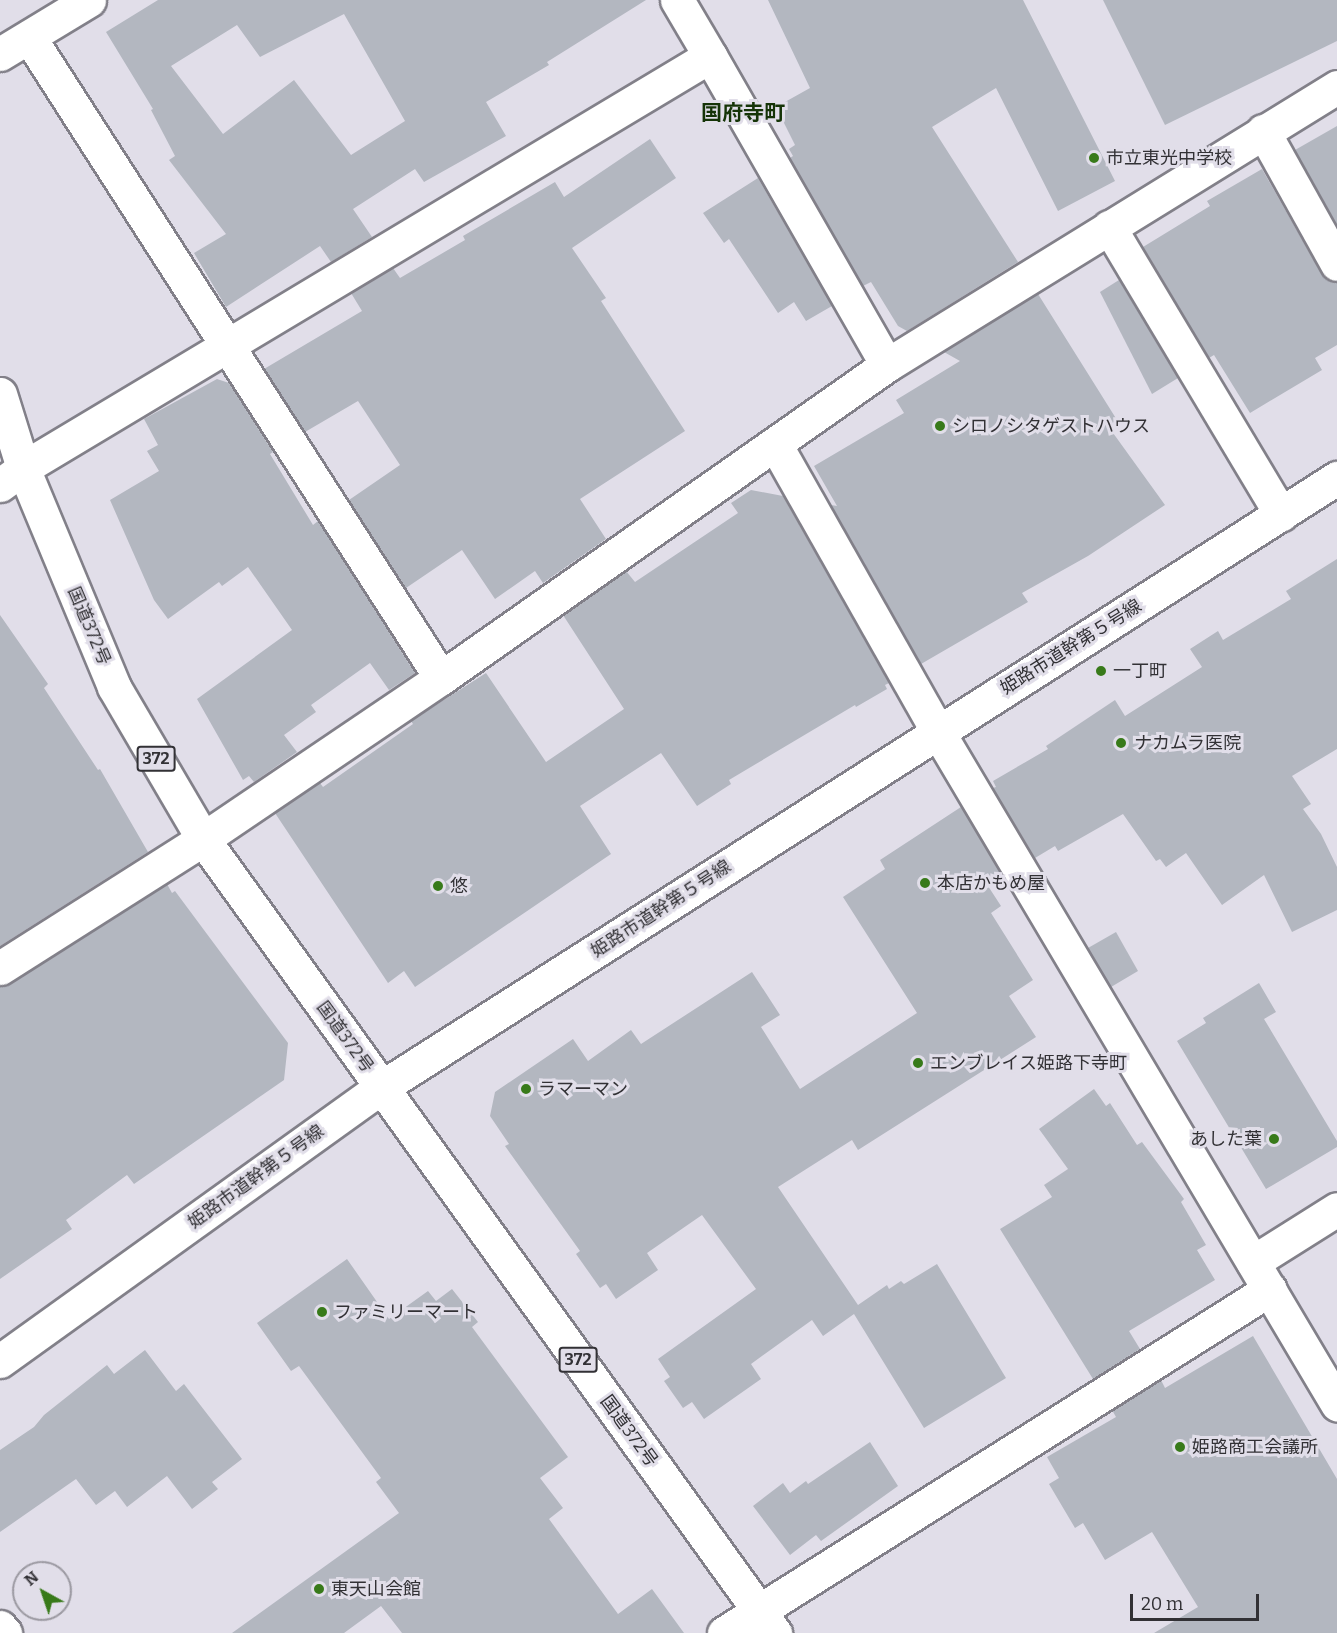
<!DOCTYPE html>
<html>
<head>
<meta charset="utf-8">
<style>
  body { margin:0 }
  #map { position:relative; width:1337px; height:1633px; overflow:hidden; background:#e1dee9; font-family:Bitter,"Noto Sans JP",serif }
  div>[style] { position:absolute }
  .building>* { inset:0; background:#b3b7c0 }
  .roads { filter:drop-shadow(2px 0 #828089) drop-shadow(-2px 0 #828089) drop-shadow(0 2px #828089) drop-shadow(0 -2px #828089) }
  .street>* { height:33px; margin:-16.5px; padding:0 16.5px; transform-origin:16.5px; border-radius:16.5px; background:#fff }
  .secondary>* { height:33px; margin:-16.5px; padding:0 16.5px; transform-origin:16.5px; border-radius:16.5px; background:#fff }
  .highway>* { height:33px; margin:-16.5px; padding:0 16.5px; transform-origin:16.5px; border-radius:16.5px; background:#fff }
  .dots>* { width:16px; height:16px; translate:-50% -50%; box-sizing:border-box; border:3px solid #e1dee9; border-radius:50% }
  span { translate:-50% -50%; white-space:nowrap; text-align:center; line-height:1.15; -webkit-text-stroke:6px #e1dee9; paint-order:stroke }
  .shield-label span { padding:2px 4px; background:#e1dee9; border:2px solid; border-radius:4px; -webkit-text-stroke-width:0 }
  .shield-label { font-size:16px; color:#323135; font-weight:700 }
  .poi-label { font-size:18px; color:#323135 }
  .left { translate:0 -50%; text-align:left }
  .right { translate:-100% -50%; text-align:right }
  .street-label { font-size:18px; color:#323135 }
  .quarter-label { font-size:21px; color:#153407; font-weight:700 }
  .north { position:absolute; left:12px; top:1561px; width:60px; height:60px; box-sizing:border-box; background:#e1dee9; border:2px solid #9b99a1; border-radius:50%; rotate:320deg; font-size:16px; font-weight:700; line-height:24px; text-align:center; color:#323135 }
  .north::after { content:''; display:block; margin:auto; width:21px; height:27px; background:#387a1a; clip-path:polygon(50% 0,100% 100%,50% 72%,0 100%) }
  .scale { position:absolute; left:1130px; top:1594px; width:129px; height:27px; box-sizing:border-box; border:3px solid #323135; border-top:0; padding-left:8px; font-size:18px; line-height:21px; white-space:nowrap; color:#323135; -webkit-text-stroke:4px #e1dee9; paint-order:stroke }
</style>
</head>
<body>
<div id="map">
  <div class="building">
    <div style="clip-path:polygon(evenodd,158px 0,646px 0,547px 62px,549px 65px,486px 102px,506px 136px,424px 182px,415px 169px,353px 209px,372px 237px,331px 262px,320px 246px,226px 307px,194px 253px,226px 234px,169px 160px,175px 156px,151px 110px,153px 109px,106px 32px,158px 0,344px 14px,405px 121px,351px 155px,294px 80px,223px 134px,171px 66px,237px 25px,260px 57px,344px 14px)"></div>
    <div style="clip-path:polygon(768px 0,1023px 0,1115px 181px,1058px 211px,996px 88px,932px 127px,1018px 262px,907px 331px,898px 326px,871px 282px,863px 286px,790px 158px,793px 156px,789px 149px,795px 145px,776px 107px,810px 88px)"></div>
    <div style="clip-path:polygon(1103px 0,1337px 0,1337px 41px,1165px 125px)"></div>
    <div style="clip-path:polygon(1337px 126px,1337px 225px,1295px 150px)"></div>
    <div style="clip-path:polygon(650px 139px,676px 178px,572px 248px,606px 298px,601px 301px,685px 431px,580px 499px,606px 539px,543px 583px,535px 571px,495px 599px,462px 550px,406px 588px,349px 500px,400px 465px,358px 401px,305px 432px,264px 369px,362px 311px,351px 293px,393px 268px,400px 278px,465px 240px,463px 236px,555px 182px,564px 197px)"></div>
    <div style="clip-path:polygon(1262px 169px,1321px 273px,1328px 280px,1337px 283px,1337px 345px,1315px 358px,1322px 370px,1250px 413px,1214px 355px,1209px 358px,1143px 247px,1210px 206px,1207px 201px)"></div>
    <div style="clip-path:polygon(758px 178px,832px 306px,806px 321px,794px 302px,778px 313px,729px 239px,724px 243px,703px 213px)"></div>
    <div style="clip-path:polygon(1119px 280px,1178px 378px,1152px 394px,1100px 292px)"></div>
    <div style="clip-path:polygon(1038px 294px,1117px 420px,1108px 426px,1165px 505px,1088px 556px,1022px 593px,1028px 602px,921px 664px,831px 505px,837px 506px,814px 466px,904px 413px,896px 400px,960px 361px,944px 352px)"></div>
    <div style="clip-path:polygon(217px 379px,229px 383px,273px 452px,270px 454px,313px 525px,318px 521px,415px 673px,389px 690px,370px 663px,311px 705px,316px 712px,284px 735px,297px 752px,254px 782px,249px 776px,243px 780px,197px 699px,292px 630px,248px 567px,222px 586px,219px 582px,168px 619px,154px 600px,110px 500px,159px 471px,147px 451px,158px 445px,144px 419px)"></div>
    <div style="clip-path:polygon(751px 490px,783px 496px,889px 683px,885px 685px,887px 689px,856px 707px,855px 705px,729px 780px,731px 784px,697px 806px,661px 753px,580px 806px,611px 854px,415px 987px,404px 971px,388px 983px,275px 813px,320px 783px,323px 787px,413px 724px,411px 721px,486px 673px,546px 762px,624px 709px,563px 615px,626px 571px,635px 582px,738px 513px,731px 503px)"></div>
    <div style="clip-path:polygon(1337px 559px,1337px 749px,1292px 776px,1311px 804px,1303px 809px,1321px 834px,1337px 867px,1337px 910px,1292px 932px,1264px 875px,1222px 905px,1186px 853px,1166px 867px,1160px 859px,1156px 861px,1123px 814px,1058px 851px,1055px 846px,1035px 858px,993px 788px,996px 787px,993px 781px,1048px 749px,1046px 746px,1115px 700px,1125px 716px,1202px 667px,1190px 649px,1218px 631px,1223px 640px,1291px 599px,1286px 591px)"></div>
    <div style="clip-path:polygon(0 615px,48px 684px,44px 688px,98px 770px,100px 769px,148px 852px,0 946px)"></div>
    <div style="clip-path:polygon(961px 807px,1003px 877px,988px 886px,1001px 906px,991px 913px,1033px 980px,1009px 996px,1036px 1037px,858px 1150px,852px 1140px,778px 1187px,858px 1305px,887px 1285px,889px 1289px,901px 1281px,904px 1284px,937px 1264px,1006px 1378px,924px 1428px,854px 1314px,823px 1336px,812px 1320px,751px 1364px,761px 1379px,704px 1419px,692px 1402px,683px 1408px,664px 1381px,670px 1377px,658px 1359px,756px 1289px,702px 1215px,647px 1253px,658px 1270px,616px 1299px,606px 1284px,600px 1288px,576px 1254px,580px 1251px,505px 1146px,509px 1144px,490px 1116px,495px 1092px,573px 1039px,588px 1061px,631px 1030px,641px 1044px,752px 972px,780px 1015px,761px 1027px,800px 1089px,917px 1013px,843px 897px,885px 869px,880px 860px)"></div>
    <div style="clip-path:polygon(167px 884px,172px 893px,175px 891px,288px 1043px,284px 1080px,134px 1184px,127px 1175px,66px 1220px,72px 1229px,0 1279px,0 987px,10px 984px)"></div>
    <div style="clip-path:polygon(1116px 932px,1138px 971px,1111px 987px,1088px 948px)"></div>
    <div style="clip-path:polygon(1259px 983px,1276px 1012px,1264px 1019px,1337px 1141px,1337px 1147px,1266px 1189px,1177px 1041px,1206px 1023px,1203px 1018px)"></div>
    <div style="clip-path:polygon(1094px 1089px,1106px 1106px,1110px 1103px,1137px 1145px,1142px 1142px,1184px 1199px,1181px 1202px,1206px 1245px,1197px 1250px,1215px 1280px,1129px 1331px,1140px 1349px,1093px 1379px,1000px 1229px,1052px 1197px,1044px 1185px,1068px 1169px,1039px 1129px)"></div>
    <div style="clip-path:polygon(347px 1259px,389px 1319px,428px 1291px,436px 1301px,452px 1289px,478px 1322px,472px 1327px,568px 1457px,540px 1478px,563px 1508px,549px 1519px,618px 1614px,652px 1589px,684px 1633px,402px 1633px,381px 1606px,344px 1633px,232px 1633px,399px 1513px,376px 1482px,381px 1478px,299px 1366px,291px 1371px,257px 1323px)"></div>
    <div style="clip-path:polygon(1253px 1336px,1337px 1479px,1337px 1633px,1154px 1633px,1198px 1607px,1152px 1532px,1105px 1560px,1083px 1523px,1075px 1528px,1049px 1484px,1059px 1478px,1047px 1457px,1116px 1417px,1112px 1410px,1161px 1380px,1165px 1388px)"></div>
    <div style="clip-path:polygon(145px 1350px,176px 1391px,184px 1384px,242px 1459px,212px 1482px,218px 1489px,192px 1509px,167px 1476px,127px 1507px,115px 1491px,96px 1505px,76px 1479px,0 1532px,0 1450px,34px 1427px,44px 1415px,107px 1365px,114px 1374px)"></div>
    <div style="clip-path:polygon(870px 1442px,898px 1486px,821px 1541px,816px 1535px,790px 1555px,753px 1506px,783px 1483px,790px 1493px,806px 1481px,808px 1484px)"></div>
  </div>
  <div class="roads">
    <div class="street">
      <div style="left:29px;top:37px;width:762px;rotate:57.27deg"></div>
      <div style="left:0;top:54px;width:104px;rotate:-31.2deg"></div>
      <div style="left:1263px;top:131px;width:152px;rotate:60.9deg"></div>
      <div style="left:1109px;top:227px;width:335px;rotate:59.1deg"></div>
      <div style="left:775px;top:444px;width:331px;rotate:60.5deg"></div>
      <div style="left:938px;top:732px;width:782px;rotate:59.3deg"></div>
      <div style="left:0;top:485px;width:29px;rotate:-36deg"></div>
      <div style="left:23px;top:468px;width:801px;rotate:-30.95deg"></div>
      <div style="left:710px;top:56px;width:65px;rotate:-120.5deg"></div>
      <div style="left:0;top:968px;width:241px;rotate:-32.4deg"></div>
      <div style="left:203px;top:839px;width:287px;rotate:-34.1deg"></div>
      <div style="left:441px;top:678px;width:545px;rotate:-35.06deg"></div>
      <div style="left:887px;top:365px;width:529px;rotate:-31.71deg"></div>
      <div style="left:1253px;top:1262px;width:99px;rotate:-32.2deg"></div>
      <div style="left:0;top:1627px;width:8px;rotate:50deg"></div>
      <div style="left:724px;top:1633px;width:645px;rotate:-32.21deg"></div>
    </div>
    <div class="secondary">
      <div style="left:710px;top:56px;width:356px;rotate:60.2deg"></div>
      <div style="left:0;top:1361px;width:470px;rotate:-35.7deg"></div>
      <div style="left:382px;top:1087px;width:1133px;rotate:-32.53deg"></div>
    </div>
    <div class="highway">
      <div style="left:0;top:394px;width:77px;rotate:72.7deg"></div>
      <div style="left:23px;top:468px;width:237px;rotate:67.4deg"></div>
      <div style="left:114px;top:687px;width:176px;rotate:59.6deg"></div>
      <div style="left:203px;top:839px;width:979px;rotate:54.23deg"></div>
    </div>
  </div>
  <div class="dots">
    <div style="left:1094px;top:158px;background:#387a1a"></div>
    <div style="left:940px;top:426px;background:#387a1a"></div>
    <div style="left:1101px;top:671px;background:#387a1a"></div>
    <div style="left:1121px;top:743px;background:#387a1a"></div>
    <div style="left:925px;top:883px;background:#387a1a"></div>
    <div style="left:438px;top:886px;background:#387a1a"></div>
    <div style="left:918px;top:1063px;background:#387a1a"></div>
    <div style="left:526px;top:1089px;background:#387a1a"></div>
    <div style="left:1274px;top:1139px;background:#387a1a"></div>
    <div style="left:322px;top:1312px;background:#387a1a"></div>
    <div style="left:1180px;top:1447px;background:#387a1a"></div>
    <div style="left:319px;top:1589px;background:#387a1a"></div>
  </div>
  <div class="shield-label">
    <span style="left:156px;top:759px">372</span>
    <span style="left:578px;top:1360px">372</span>
  </div>
  <div class="poi-label">
    <span class="left" style="left:1106px;top:158px">市立東光中学校</span>
    <span class="left" style="left:952px;top:426px">シロノシタゲストハウス</span>
    <span class="left" style="left:1113px;top:671px">一丁町</span>
    <span class="left" style="left:1134px;top:743px">ナカムラ医院</span>
    <span class="left" style="left:937px;top:883px">本店かもめ屋</span>
    <span class="left" style="left:450px;top:886px">悠</span>
    <span class="left" style="left:930px;top:1063px">エンブレイス姫路下寺町</span>
    <span class="left" style="left:538px;top:1089px">ラマーマン</span>
    <span class="right" style="left:1262px;top:1139px">あした葉</span>
    <span class="left" style="left:334px;top:1312px">ファミリーマート</span>
    <span class="left" style="left:1192px;top:1447px">姫路商工会議所</span>
    <span class="left" style="left:331px;top:1589px">東天山会館</span>
  </div>
  <div class="street-label">
    <span style="left:89px;top:626px;rotate:67deg">国道372号</span>
    <span style="left:1071px;top:647px;rotate:-32deg">姫路市道幹第５号線</span>
    <span style="left:661px;top:909px;rotate:-33deg">姫路市道幹第５号線</span>
    <span style="left:345px;top:1037px;rotate:54deg">国道372号</span>
    <span style="left:256px;top:1177px;rotate:-36deg">姫路市道幹第５号線</span>
    <span style="left:629px;top:1431px;rotate:54deg">国道372号</span>
  </div>
  <div class="quarter-label">
    <span style="left:743px;top:113px">国府寺町</span>
  </div>
  <div class="north">N</div>
  <div class="scale">20 m</div>
</div>
</body>
</html>
